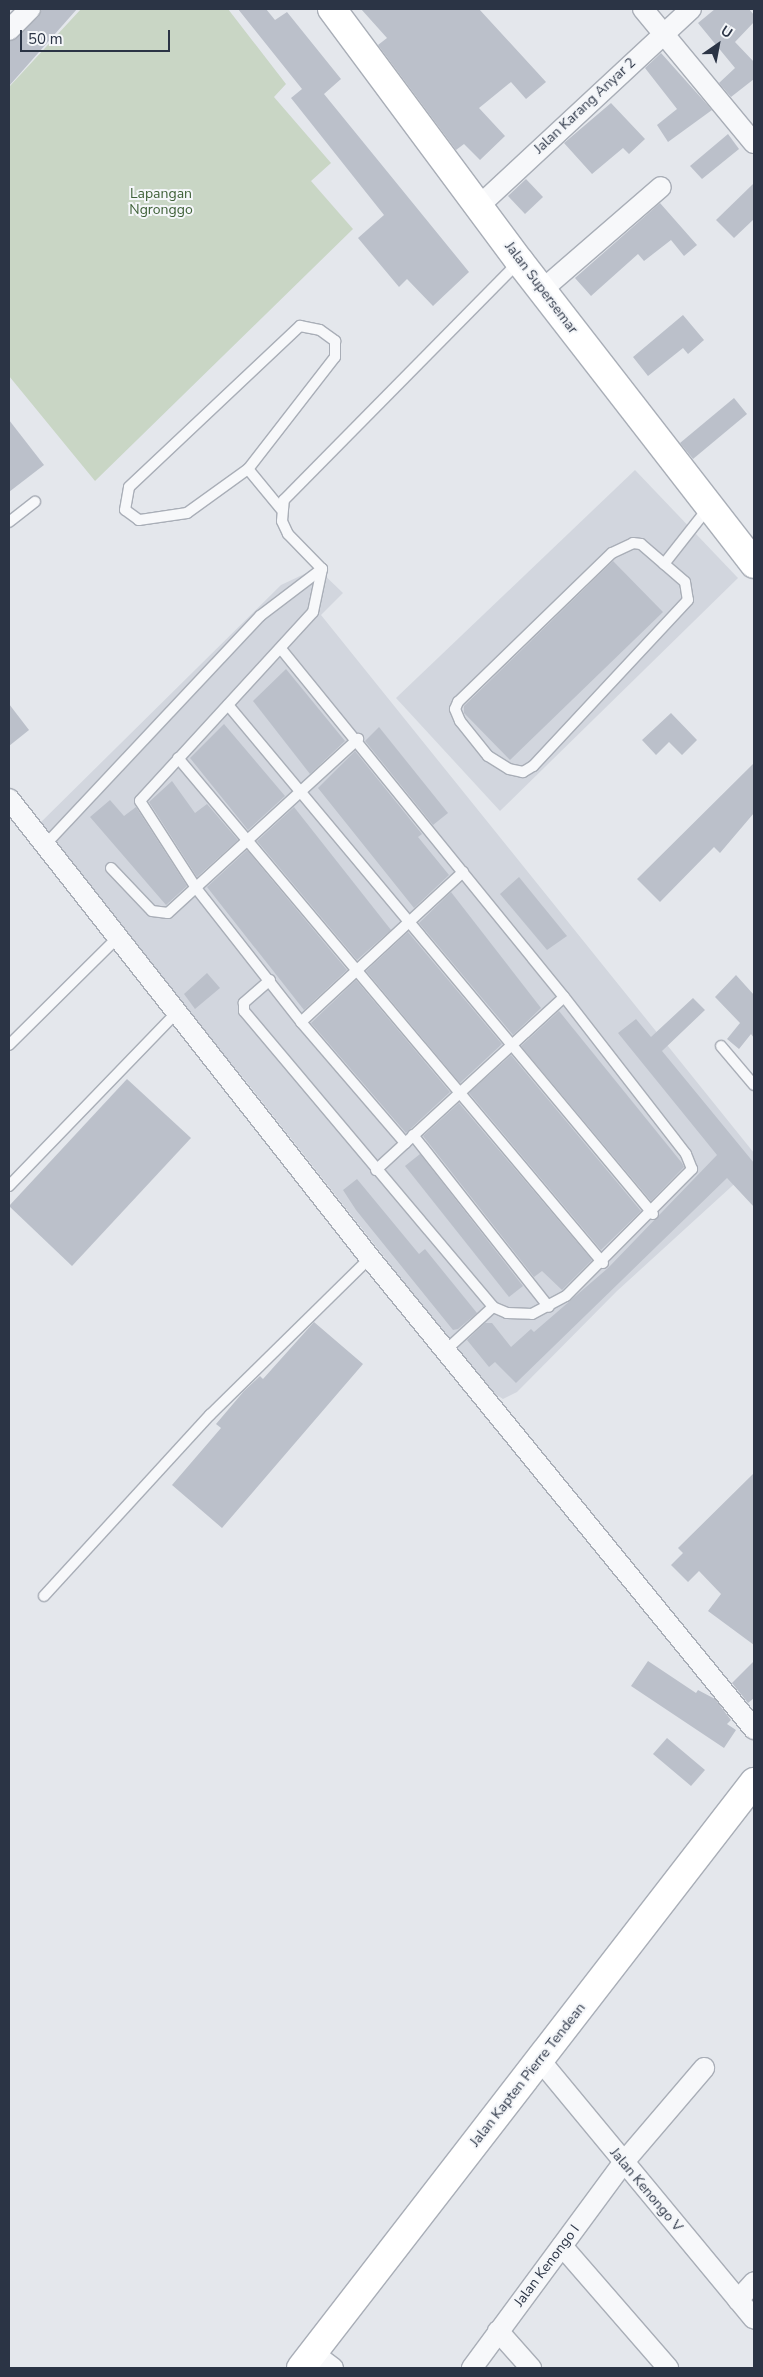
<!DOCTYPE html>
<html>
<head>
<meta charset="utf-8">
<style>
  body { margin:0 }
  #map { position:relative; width:763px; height:2377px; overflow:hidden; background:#e4e7ec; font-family:"Nunito Sans",sans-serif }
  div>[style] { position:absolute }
  .built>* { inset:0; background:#d2d6de }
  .green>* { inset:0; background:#c9d6c5 }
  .building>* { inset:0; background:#bbc0ca }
  .roads { filter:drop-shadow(1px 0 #a9aeb7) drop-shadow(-1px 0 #a9aeb7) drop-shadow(0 1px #a9aeb7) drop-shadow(0 -1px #a9aeb7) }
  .lane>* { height:10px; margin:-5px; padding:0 5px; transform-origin:5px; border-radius:5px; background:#f7f8fa }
  .street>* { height:20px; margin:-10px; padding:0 10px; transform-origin:10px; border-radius:10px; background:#f7f8fa }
  .secondary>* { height:28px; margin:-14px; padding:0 14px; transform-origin:14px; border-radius:14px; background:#fff }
  .primary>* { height:28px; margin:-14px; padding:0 14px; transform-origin:14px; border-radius:14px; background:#fff }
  span { translate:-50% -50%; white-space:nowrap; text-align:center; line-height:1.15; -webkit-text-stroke:4px #f4f6f9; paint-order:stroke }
  .street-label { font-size:14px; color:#2b3445 }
  .park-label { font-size:14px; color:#3f6138 }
  .frame { position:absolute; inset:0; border:10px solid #2b3445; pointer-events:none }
  .north { position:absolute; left:693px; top:20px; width:50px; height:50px; -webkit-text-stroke:4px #f4f6f9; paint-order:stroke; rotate:33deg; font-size:14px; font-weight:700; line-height:20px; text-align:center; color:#2b3445 }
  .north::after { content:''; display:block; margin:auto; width:18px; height:22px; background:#2b3445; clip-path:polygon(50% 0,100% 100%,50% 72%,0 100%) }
  .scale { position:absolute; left:20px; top:30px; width:150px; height:22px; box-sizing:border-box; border:2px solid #2b3445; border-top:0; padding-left:6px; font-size:15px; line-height:18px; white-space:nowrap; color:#2b3445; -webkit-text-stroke:4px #f4f6f9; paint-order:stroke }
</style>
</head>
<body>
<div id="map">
  <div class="built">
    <div style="clip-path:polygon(635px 470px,738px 578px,500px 811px,396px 698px)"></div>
    <div style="clip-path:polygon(317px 568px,343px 593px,321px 615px,754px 1153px,754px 1166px,617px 1291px,517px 1392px,503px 1399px,489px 1390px,245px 1080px,35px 828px,281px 585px)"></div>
  </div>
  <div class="green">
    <div style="clip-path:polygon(81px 9px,228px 9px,286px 84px,274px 97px,331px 163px,311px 181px,353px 229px,95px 481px,9px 376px,9px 87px)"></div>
  </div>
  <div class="building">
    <div style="clip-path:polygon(42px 9px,77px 9px,9px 86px,9px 42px,38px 17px)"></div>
    <div style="clip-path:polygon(238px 9px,266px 9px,275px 20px,287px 12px,341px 79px,324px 94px,469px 272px,433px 306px,407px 279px,399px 287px,358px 238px,384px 215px,291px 98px,302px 89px)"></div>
    <div style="clip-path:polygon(361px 9px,479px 9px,546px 82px,526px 99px,511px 82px,479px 108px,505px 136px,480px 160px,464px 144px,456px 150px,378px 45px,387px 38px)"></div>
    <div style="clip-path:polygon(715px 9px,749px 9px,754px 15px,754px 22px,735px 42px,754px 62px,754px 79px,731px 97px,719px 83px,735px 68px,698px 23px)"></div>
    <div style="clip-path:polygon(661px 53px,712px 110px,668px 142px,657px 125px,677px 109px,645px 68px)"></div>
    <div style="clip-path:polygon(611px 103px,645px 139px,629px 154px,623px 148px,592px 174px,564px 143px)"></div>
    <div style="clip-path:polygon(728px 134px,739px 149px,702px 179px,690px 166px)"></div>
    <div style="clip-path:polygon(526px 179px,543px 197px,525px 214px,508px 196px)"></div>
    <div style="clip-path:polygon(754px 183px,754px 219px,734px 238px,716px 220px)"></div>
    <div style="clip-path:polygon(660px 203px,697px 245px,684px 256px,671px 240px,644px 261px,638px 254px,591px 296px,575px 278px)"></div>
    <div style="clip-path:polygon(683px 315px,704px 340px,688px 354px,683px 348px,648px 376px,633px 357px)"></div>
    <div style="clip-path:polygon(734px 398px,747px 414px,693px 459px,680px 443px)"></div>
    <div style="clip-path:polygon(9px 420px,44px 465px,9px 492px)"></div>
    <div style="clip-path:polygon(613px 561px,663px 612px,510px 760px,464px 713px,464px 706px)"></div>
    <div style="clip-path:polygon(286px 669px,345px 741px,310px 774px,253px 701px)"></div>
    <div style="clip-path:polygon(9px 704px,29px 730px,9px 746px)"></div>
    <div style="clip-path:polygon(671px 713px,697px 740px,682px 755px,669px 742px,656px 755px,642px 740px)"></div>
    <div style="clip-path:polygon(224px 724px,285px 796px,248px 830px,190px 758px)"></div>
    <div style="clip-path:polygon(379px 727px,448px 813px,433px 825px,365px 741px)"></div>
    <div style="clip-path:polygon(355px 751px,422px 834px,418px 837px,449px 875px,414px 908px,318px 788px)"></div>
    <div style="clip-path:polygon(754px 763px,754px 813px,720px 853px,714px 847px,660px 902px,637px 879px)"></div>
    <div style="clip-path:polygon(172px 781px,195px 813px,207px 804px,238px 840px,197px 877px,149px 802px)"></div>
    <div style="clip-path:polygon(110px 800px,124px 816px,136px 807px,187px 886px,166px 905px,90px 817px)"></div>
    <div style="clip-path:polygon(294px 807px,391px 930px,357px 960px,257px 841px)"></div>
    <div style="clip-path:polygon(247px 850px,347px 970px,304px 1010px,207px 887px)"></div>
    <div style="clip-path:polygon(519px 877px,567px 936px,547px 950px,500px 894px)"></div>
    <div style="clip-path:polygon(451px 892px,541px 1008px,513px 1035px,419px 923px)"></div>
    <div style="clip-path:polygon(408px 932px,502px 1044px,460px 1083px,366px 971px)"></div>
    <div style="clip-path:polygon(207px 973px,220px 988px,195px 1009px,184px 994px)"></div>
    <div style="clip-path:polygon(736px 975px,754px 995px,754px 1038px,751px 1034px,739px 1049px,727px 1039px,740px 1023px,715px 997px)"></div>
    <div style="clip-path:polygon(356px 980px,450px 1092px,406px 1133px,311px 1023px)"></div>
    <div style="clip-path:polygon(693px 998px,705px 1010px,662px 1051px,754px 1163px,754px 1207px,727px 1178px,516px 1383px,495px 1362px,489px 1367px,467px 1340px,485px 1323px,492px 1323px,511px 1347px,531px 1329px,534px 1332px,608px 1268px,717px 1155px,618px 1033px,636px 1019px,651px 1037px)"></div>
    <div style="clip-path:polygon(559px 1011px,682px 1163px,684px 1167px,651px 1201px,521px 1046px)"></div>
    <div style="clip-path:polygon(511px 1055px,641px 1211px,601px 1250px,469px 1093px)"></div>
    <div style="clip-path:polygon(127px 1079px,191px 1138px,72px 1266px,9px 1206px)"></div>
    <div style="clip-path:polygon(459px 1103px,592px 1260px,562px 1290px,542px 1271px,534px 1277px,423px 1136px)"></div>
    <div style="clip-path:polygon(420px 1154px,523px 1286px,509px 1297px,405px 1166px)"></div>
    <div style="clip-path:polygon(357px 1179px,419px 1254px,425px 1249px,477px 1313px,458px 1329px,453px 1330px,356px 1210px,343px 1190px)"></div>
    <div style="clip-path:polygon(314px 1322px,363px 1364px,222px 1528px,172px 1485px,221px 1428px,216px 1424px,244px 1391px,260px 1376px,263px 1379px)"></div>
    <div style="clip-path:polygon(754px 1473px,754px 1645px,708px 1611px,721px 1594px,699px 1571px,688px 1582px,671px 1565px,683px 1553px,678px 1548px)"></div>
    <div style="clip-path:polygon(648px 1661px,696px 1693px,698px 1690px,715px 1699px,731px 1720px,727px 1724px,736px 1730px,724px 1748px,631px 1686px)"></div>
    <div style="clip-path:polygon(754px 1661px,754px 1698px,748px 1703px,732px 1683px)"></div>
    <div style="clip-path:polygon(667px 1738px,705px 1770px,691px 1786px,653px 1754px)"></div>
  </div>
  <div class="roads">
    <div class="lane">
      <div style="left:300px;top:326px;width:20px;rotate:11deg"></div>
      <div style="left:320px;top:330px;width:19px;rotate:36deg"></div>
      <div style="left:335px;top:341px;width:16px;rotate:90deg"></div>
      <div style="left:335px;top:357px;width:142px;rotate:127.8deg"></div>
      <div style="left:248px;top:469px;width:75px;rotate:144.2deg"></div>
      <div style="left:187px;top:513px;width:49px;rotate:171.7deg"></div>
      <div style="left:139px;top:520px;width:17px;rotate:-144deg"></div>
      <div style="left:125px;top:510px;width:23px;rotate:-80deg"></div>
      <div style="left:129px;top:487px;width:235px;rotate:-43.3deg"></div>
      <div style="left:248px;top:469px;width:52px;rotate:50.5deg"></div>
      <div style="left:9px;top:522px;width:33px;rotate:-38deg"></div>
      <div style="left:633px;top:543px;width:8px;rotate:7deg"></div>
      <div style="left:641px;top:544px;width:58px;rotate:40.8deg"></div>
      <div style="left:685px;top:582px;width:18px;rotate:81deg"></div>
      <div style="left:688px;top:600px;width:227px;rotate:133deg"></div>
      <div style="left:533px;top:766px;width:12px;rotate:149deg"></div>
      <div style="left:523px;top:772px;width:14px;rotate:-168deg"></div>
      <div style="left:509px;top:769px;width:25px;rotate:-148deg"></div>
      <div style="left:488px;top:756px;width:45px;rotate:-128.7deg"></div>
      <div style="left:460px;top:721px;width:13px;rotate:-113deg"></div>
      <div style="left:455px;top:709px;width:8px;rotate:-67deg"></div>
      <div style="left:458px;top:702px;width:214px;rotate:-44.1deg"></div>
      <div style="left:612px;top:553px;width:23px;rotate:-25deg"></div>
      <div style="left:664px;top:564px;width:71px;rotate:-51.8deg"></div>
      <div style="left:322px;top:569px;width:44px;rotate:101.8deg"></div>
      <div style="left:313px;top:612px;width:256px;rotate:132.5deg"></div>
      <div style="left:140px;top:801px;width:103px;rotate:57.2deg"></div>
      <div style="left:196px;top:888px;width:170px;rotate:51.9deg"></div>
      <div style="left:301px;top:1022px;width:160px;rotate:49.3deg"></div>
      <div style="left:228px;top:705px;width:663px;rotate:50.14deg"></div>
      <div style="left:178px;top:758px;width:660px;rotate:49.92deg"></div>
      <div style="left:45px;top:845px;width:314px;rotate:-46.8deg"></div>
      <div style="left:260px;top:616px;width:78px;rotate:-37.2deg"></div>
      <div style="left:322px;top:569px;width:49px;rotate:-134.2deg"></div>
      <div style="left:288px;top:534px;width:14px;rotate:-115deg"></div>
      <div style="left:282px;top:521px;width:21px;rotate:-85deg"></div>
      <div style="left:284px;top:500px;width:334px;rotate:-45.4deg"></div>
      <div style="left:111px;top:868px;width:59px;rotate:46.4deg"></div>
      <div style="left:152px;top:911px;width:16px;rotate:7deg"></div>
      <div style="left:168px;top:913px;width:258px;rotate:-42.5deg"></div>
      <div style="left:270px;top:980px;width:35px;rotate:139deg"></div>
      <div style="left:244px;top:1003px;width:8px;rotate:90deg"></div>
      <div style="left:244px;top:1011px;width:387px;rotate:49.9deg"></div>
      <div style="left:493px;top:1307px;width:15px;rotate:23deg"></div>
      <div style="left:507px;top:1313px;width:25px;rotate:2deg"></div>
      <div style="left:532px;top:1314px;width:38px;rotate:-28deg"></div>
      <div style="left:566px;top:1296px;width:179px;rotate:-45.2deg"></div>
      <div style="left:692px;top:1169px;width:16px;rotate:-112deg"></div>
      <div style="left:686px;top:1154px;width:199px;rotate:-127.8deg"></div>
      <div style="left:564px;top:997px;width:449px;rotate:-129.1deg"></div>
      <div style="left:301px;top:1022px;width:221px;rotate:-42.8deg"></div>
      <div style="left:9px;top:1045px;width:153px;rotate:-44.7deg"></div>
      <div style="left:721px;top:1046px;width:51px;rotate:49.8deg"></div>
      <div style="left:413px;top:1135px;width:219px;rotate:51.7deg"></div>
      <div style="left:376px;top:1170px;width:255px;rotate:-42.6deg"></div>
      <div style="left:9px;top:1186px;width:243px;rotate:-46deg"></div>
      <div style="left:446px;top:1350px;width:64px;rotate:-42.5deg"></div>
      <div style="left:44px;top:1596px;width:246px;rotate:-47.5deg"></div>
      <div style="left:210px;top:1415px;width:224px;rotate:-44.5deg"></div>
    </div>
    <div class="street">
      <div style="left:643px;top:9px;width:174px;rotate:50.4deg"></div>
      <div style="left:9px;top:30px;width:30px;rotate:-45deg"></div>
      <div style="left:480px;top:205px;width:288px;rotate:-42.9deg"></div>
      <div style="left:542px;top:290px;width:157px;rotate:-40.9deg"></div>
      <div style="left:9px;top:799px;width:584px;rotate:51.82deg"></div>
      <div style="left:370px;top:1258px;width:608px;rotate:50.81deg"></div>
      <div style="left:539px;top:2059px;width:337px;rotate:50.4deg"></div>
      <div style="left:562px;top:2246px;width:162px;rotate:49deg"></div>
      <div style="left:738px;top:2300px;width:24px;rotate:-48deg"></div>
      <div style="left:498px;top:2331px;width:50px;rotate:48.3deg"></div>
      <div style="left:313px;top:2353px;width:25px;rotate:37deg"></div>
      <div style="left:472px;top:2368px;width:255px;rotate:-53.6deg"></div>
      <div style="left:623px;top:2163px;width:125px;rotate:-49.5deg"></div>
    </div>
    <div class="secondary">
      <div style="left:332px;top:9px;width:315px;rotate:53.4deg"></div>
      <div style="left:520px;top:262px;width:382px;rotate:52.2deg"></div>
    </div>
    <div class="primary">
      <div style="left:301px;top:2368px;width:741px;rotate:-52.29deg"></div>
    </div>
  </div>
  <div class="street-label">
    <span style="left:585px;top:106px;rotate:-43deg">Jalan Karang Anyar 2</span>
    <span style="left:541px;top:288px;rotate:53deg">Jalan Supersemar</span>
    <span style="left:528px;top:2075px;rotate:-52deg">Jalan Kapten Pierre Tendean</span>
    <span style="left:646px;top:2190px;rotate:50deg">Jalan Kenongo V</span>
    <span style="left:547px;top:2266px;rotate:-53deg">Jalan Kenongo I</span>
  </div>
  <div class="park-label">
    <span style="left:161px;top:202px">Lapangan<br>Ngronggo</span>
  </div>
  <div class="frame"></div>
  <div class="north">U</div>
  <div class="scale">50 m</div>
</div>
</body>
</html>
